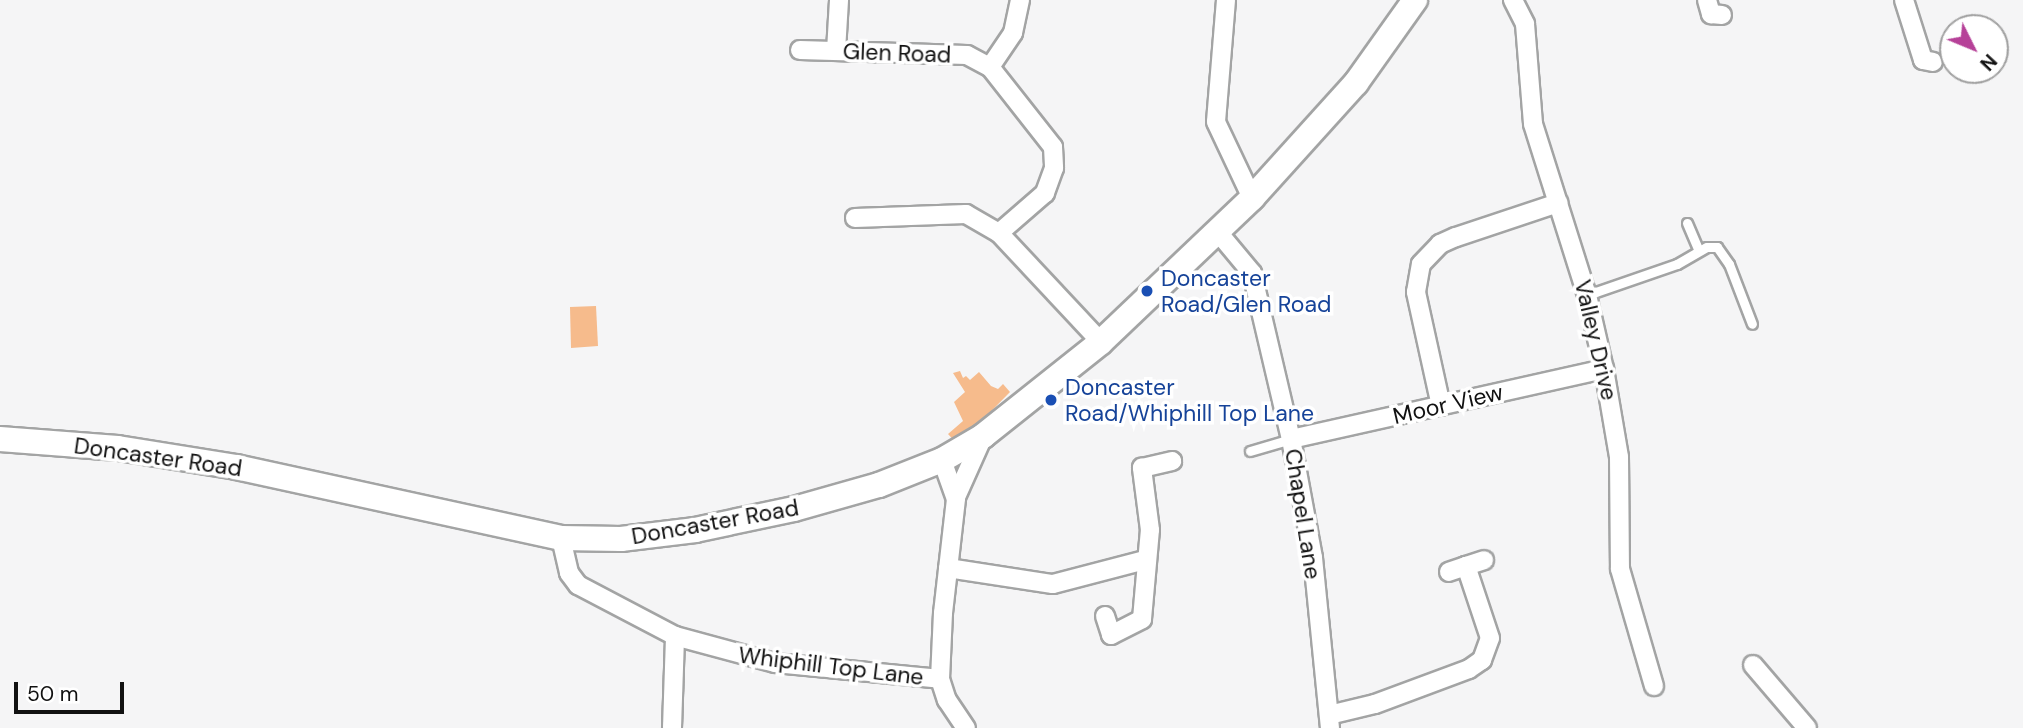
<!DOCTYPE html>
<html>
<head>
<meta charset="utf-8">
<style>
  body { margin:0 }
  #map { position:relative; width:2023px; height:728px; overflow:hidden; background:#f5f5f6; font-family:"DM Sans",sans-serif }
  div>[style] { position:absolute }
  .building>* { inset:0; background:#f6bb8c }
  .roads { filter:drop-shadow(2px 0 #a3a4a4) drop-shadow(-2px 0 #a3a4a4) drop-shadow(0 2px #a3a4a4) drop-shadow(0 -2px #a3a4a4) }
  .service>* { height:9px; margin:-4.5px; padding:0 4.5px; transform-origin:4.5px; border-radius:4.5px; background:#fff }
  .minor>* { height:18px; margin:-9px; padding:0 9px; transform-origin:9px; border-radius:9px; background:#fff }
  .secondary>* { height:24px; margin:-12px; padding:0 12px; transform-origin:12px; border-radius:12px; background:#fff }
  .dots>* { width:19px; height:19px; translate:-50% -50%; box-sizing:border-box; border:4px solid #fff; border-radius:50% }
  span { translate:-50% -50%; white-space:nowrap; text-align:center; line-height:1.15; -webkit-text-stroke:7px #fff; paint-order:stroke }
  .street-label { font-size:23px; color:#111 }
  .transit-label { font-size:23px; color:#164399 }
  .left { translate:0 -50%; text-align:left }
  .north { position:absolute; left:1939px; top:14px; width:70px; height:70px; box-sizing:border-box; background:#fff; border:2px solid #a0a0a0; border-radius:50%; rotate:133deg; font-size:19px; font-weight:700; line-height:28px; text-align:center; color:#111 }
  .north::after { content:''; display:block; margin:auto; width:24px; height:32px; background:#b64198; clip-path:polygon(50% 0,100% 100%,50% 72%,0 100%) }
  .scale { position:absolute; left:14px; top:682px; width:110px; height:32px; box-sizing:border-box; border:4px solid #111; border-top:0; padding-left:9px; font-size:21px; line-height:24px; white-space:nowrap; color:#111; -webkit-text-stroke:5px #fff; paint-order:stroke }
</style>
</head>
<body>
<div id="map">
  <div class="building">
    <div style="clip-path:polygon(596px 306px,598px 346px,571px 348px,570px 307px)"></div>
    <div style="clip-path:polygon(960px 371px,963px 378px,966px 376px,970px 380px,979px 372px,991px 386px,998px 389px,1003px 384px,1010px 392px,958px 445px,948px 434px,963px 421px,954px 402px,965px 392px,953px 373px)"></div>
  </div>
  <div class="roads">
    <div class="service">
      <div style="left:1687px;top:223px;width:30px;rotate:67deg"></div>
      <div style="left:1587px;top:295px;width:95px;rotate:-19deg"></div>
      <div style="left:1677px;top:264px;width:34px;rotate:-30deg"></div>
      <div style="left:1707px;top:247px;width:10px"></div>
      <div style="left:1717px;top:247px;width:21px;rotate:55deg"></div>
      <div style="left:1729px;top:264px;width:64px;rotate:69deg"></div>
      <div style="left:1250px;top:451px;width:43px;rotate:-16.3deg"></div>
    </div>
    <div class="minor">
      <div style="left:1226px;top:0;width:122px;rotate:94.7deg"></div>
      <div style="left:1216px;top:122px;width:84px;rotate:64.7deg"></div>
      <div style="left:1513px;top:0;width:27px;rotate:63deg"></div>
      <div style="left:1525px;top:24px;width:100px;rotate:85.4deg"></div>
      <div style="left:1533px;top:124px;width:179px;rotate:72.5deg"></div>
      <div style="left:1587px;top:295px;width:76px;rotate:77.1deg"></div>
      <div style="left:1604px;top:369px;width:89px;rotate:80.3deg"></div>
      <div style="left:1619px;top:457px;width:112px;rotate:89.5deg"></div>
      <div style="left:1620px;top:569px;width:122px;rotate:73.8deg"></div>
      <div style="left:1707px;top:0;width:15px;rotate:74deg"></div>
      <div style="left:1711px;top:14px;width:11px;rotate:5deg"></div>
      <div style="left:1904px;top:0;width:63px;rotate:72.4deg"></div>
      <div style="left:1923px;top:60px;width:10px;rotate:11deg"></div>
      <div style="left:800px;top:50px;width:167px;rotate:1.7deg"></div>
      <div style="left:967px;top:55px;width:26px;rotate:28deg"></div>
      <div style="left:990px;top:67px;width:102px;rotate:51.8deg"></div>
      <div style="left:1053px;top:147px;width:21px;rotate:87deg"></div>
      <div style="left:1054px;top:168px;width:27px;rotate:110deg"></div>
      <div style="left:1045px;top:193px;width:61px;rotate:139deg"></div>
      <div style="left:836px;top:51px;width:51px;rotate:-86.6deg"></div>
      <div style="left:990px;top:67px;width:41px;rotate:-55.9deg"></div>
      <div style="left:1013px;top:33px;width:34px;rotate:-78deg"></div>
      <div style="left:855px;top:218px;width:111px;rotate:-2.1deg"></div>
      <div style="left:966px;top:214px;width:38px;rotate:30deg"></div>
      <div style="left:999px;top:233px;width:149px;rotate:46.9deg"></div>
      <div style="left:1217px;top:231px;width:55px;rotate:50.2deg"></div>
      <div style="left:1252px;top:273px;width:171px;rotate:76.8deg"></div>
      <div style="left:1291px;top:439px;width:121px;rotate:79.5deg"></div>
      <div style="left:1313px;top:558px;width:171px;rotate:84.3deg"></div>
      <div style="left:1441px;top:406px;width:117px;rotate:-102.4deg"></div>
      <div style="left:1416px;top:292px;width:28px;rotate:-80deg"></div>
      <div style="left:1421px;top:264px;width:28px;rotate:-46deg"></div>
      <div style="left:1440px;top:244px;width:17px;rotate:-24deg"></div>
      <div style="left:1456px;top:237px;width:108px;rotate:-18.4deg"></div>
      <div style="left:1291px;top:439px;width:321px;rotate:-12.6deg"></div>
      <div style="left:942px;top:460px;width:41px;rotate:70.3deg"></div>
      <div style="left:956px;top:499px;width:115px;rotate:96.5deg"></div>
      <div style="left:943px;top:613px;width:66px;rotate:92.6deg"></div>
      <div style="left:940px;top:679px;width:22px;rotate:72deg"></div>
      <div style="left:947px;top:700px;width:34px;rotate:56deg"></div>
      <div style="left:956px;top:497px;width:64px;rotate:-65.9deg"></div>
      <div style="left:561px;top:538px;width:36px;rotate:77deg"></div>
      <div style="left:569px;top:573px;width:15px;rotate:53deg"></div>
      <div style="left:578px;top:585px;width:110px;rotate:27.7deg"></div>
      <div style="left:675px;top:636px;width:104px;rotate:15.1deg"></div>
      <div style="left:775px;top:663px;width:166px;rotate:5.5deg"></div>
      <div style="left:1466px;top:566px;width:19px;rotate:-18deg"></div>
      <div style="left:948px;top:568px;width:106px;rotate:8.7deg"></div>
      <div style="left:1053px;top:584px;width:95px;rotate:-14.6deg"></div>
      <div style="left:1105px;top:616px;width:20px;rotate:72deg"></div>
      <div style="left:1111px;top:635px;width:35px;rotate:-27deg"></div>
      <div style="left:1142px;top:619px;width:89px;rotate:-84.9deg"></div>
      <div style="left:1150px;top:530px;width:63px;rotate:-97.4deg"></div>
      <div style="left:1142px;top:468px;width:31px;rotate:-13deg"></div>
      <div style="left:1753px;top:665px;width:83px;rotate:49.4deg"></div>
      <div style="left:1329px;top:715px;width:47px;rotate:-13.4deg"></div>
      <div style="left:1375px;top:704px;width:100px;rotate:-20.4deg"></div>
      <div style="left:1469px;top:669px;width:16px;rotate:-35deg"></div>
      <div style="left:1482px;top:660px;width:23px;rotate:-70deg"></div>
      <div style="left:1490px;top:638px;width:76px;rotate:-108.4deg"></div>
      <div style="left:1466px;top:566px;width:18px;rotate:161deg"></div>
      <div style="left:672px;top:728px;width:92px;rotate:-88.1deg"></div>
    </div>
    <div class="secondary">
      <div style="left:0;top:439px;width:118px;rotate:4.4deg"></div>
      <div style="left:118px;top:448px;width:120px;rotate:9.1deg"></div>
      <div style="left:236px;top:467px;width:333px;rotate:12.3deg"></div>
      <div style="left:561px;top:538px;width:60px;rotate:1deg"></div>
      <div style="left:621px;top:539px;width:75px;rotate:-6.9deg"></div>
      <div style="left:695px;top:530px;width:101px;rotate:-12deg"></div>
      <div style="left:794px;top:509px;width:88px;rotate:-15.8deg"></div>
      <div style="left:879px;top:485px;width:68px;rotate:-21.6deg"></div>
      <div style="left:942px;top:460px;width:48px;rotate:-30.3deg"></div>
      <div style="left:983px;top:436px;width:151px;rotate:-38.5deg"></div>
      <div style="left:1101px;top:342px;width:209px;rotate:-43.6deg"></div>
      <div style="left:1252px;top:198px;width:155px;rotate:-47.9deg"></div>
      <div style="left:1356px;top:83px;width:102px;rotate:-54.6deg"></div>
    </div>
  </div>
  <div class="dots">
    <div style="left:1147px;top:291px;background:#1a4fb4"></div>
    <div style="left:1051px;top:400px;background:#1a4fb4"></div>
  </div>
  <div class="street-label">
    <span style="left:897px;top:53px;rotate:2deg">Glen Road</span>
    <span style="left:1596px;top:340px;rotate:77deg">Valley Drive</span>
    <span style="left:1448px;top:404px;rotate:-13deg">Moor View</span>
    <span style="left:158px;top:457px;rotate:8deg">Doncaster Road</span>
    <span style="left:1303px;top:514px;rotate:81deg">Chapel Lane</span>
    <span style="left:715px;top:522px;rotate:-10deg">Doncaster Road</span>
    <span style="left:831px;top:666px;rotate:7deg">Whiphill Top Lane</span>
  </div>
  <div class="transit-label">
    <span class="left" style="left:1161px;top:291px">Doncaster<br>Road/Glen Road</span>
    <span class="left" style="left:1065px;top:400px">Doncaster<br>Road/Whiphill Top Lane</span>
  </div>
  <div class="north">N</div>
  <div class="scale">50 m</div>
</div>
</body>
</html>
